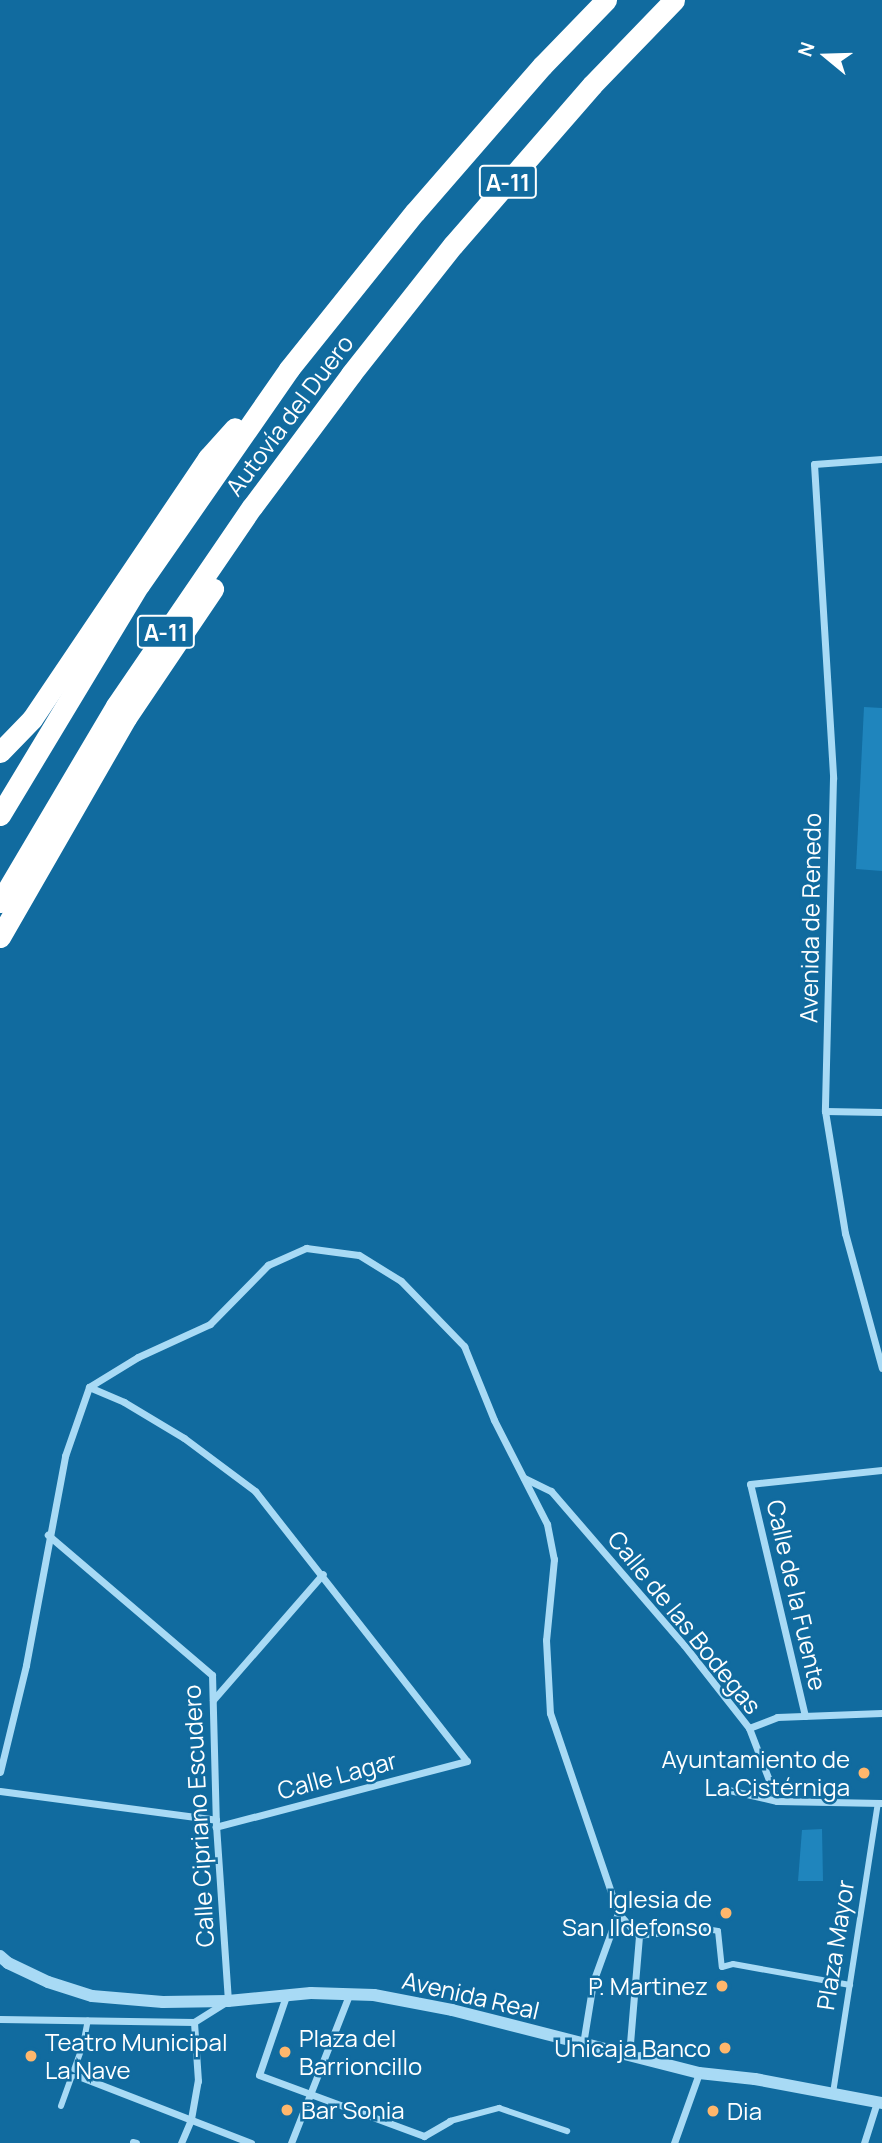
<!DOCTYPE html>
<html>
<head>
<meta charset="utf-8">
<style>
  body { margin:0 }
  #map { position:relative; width:882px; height:2143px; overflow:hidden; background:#116b9f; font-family:Manrope,sans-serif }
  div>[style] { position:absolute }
  .green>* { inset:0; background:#1f85bd }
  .pedestrian>* { height:6px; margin:-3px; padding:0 3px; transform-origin:3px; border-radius:3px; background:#a8daf5 }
  .minor>* { height:7px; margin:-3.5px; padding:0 3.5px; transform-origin:3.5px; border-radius:3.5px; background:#a8daf5 }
  .tertiary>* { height:12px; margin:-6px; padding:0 6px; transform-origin:6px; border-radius:6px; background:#a8daf5 }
  .motorway>* { height:21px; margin:-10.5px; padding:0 10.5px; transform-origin:10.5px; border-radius:10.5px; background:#fff }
  .dots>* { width:19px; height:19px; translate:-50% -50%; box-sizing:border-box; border:4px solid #116b9f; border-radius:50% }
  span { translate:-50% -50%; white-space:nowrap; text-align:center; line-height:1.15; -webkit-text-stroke:5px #116b9f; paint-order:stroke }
  .shield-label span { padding:2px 5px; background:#116b9f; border:2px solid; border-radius:5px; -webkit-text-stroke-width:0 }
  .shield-label { font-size:23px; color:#fff; font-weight:700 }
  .street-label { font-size:24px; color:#fff }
  .poi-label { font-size:24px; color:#fff }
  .right { translate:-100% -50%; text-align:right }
  .left { translate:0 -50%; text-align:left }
  .north { position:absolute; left:791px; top:21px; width:70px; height:70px; -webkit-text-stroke:5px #116b9f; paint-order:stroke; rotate:289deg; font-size:19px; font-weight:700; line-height:28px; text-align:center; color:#fff }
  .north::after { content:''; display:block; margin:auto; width:24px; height:32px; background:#fff; clip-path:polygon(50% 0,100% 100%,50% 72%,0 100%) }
</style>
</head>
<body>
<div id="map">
  <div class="green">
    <div style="clip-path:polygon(864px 707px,882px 708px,882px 871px,856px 869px)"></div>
    <div style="clip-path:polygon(822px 1829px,823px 1881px,798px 1881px,802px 1830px)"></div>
  </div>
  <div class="pedestrian">
    <div style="left:706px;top:1929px;width:12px;rotate:9deg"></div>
    <div style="left:718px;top:1931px;width:36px;rotate:84deg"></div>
    <div style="left:722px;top:1967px;width:11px;rotate:-15deg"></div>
    <div style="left:733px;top:1964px;width:119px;rotate:10.2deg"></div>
    <div style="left:639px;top:1936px;width:51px;rotate:-6.7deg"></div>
    <div style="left:833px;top:2093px;width:293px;rotate:-81.2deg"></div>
    <div style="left:61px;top:2106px;width:65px;rotate:-70.2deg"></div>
    <div style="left:83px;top:2045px;width:25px;rotate:-79deg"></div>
    <div style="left:450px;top:2121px;width:51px;rotate:-14.9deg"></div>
    <div style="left:499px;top:2108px;width:72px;rotate:18.7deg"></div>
    <div style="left:133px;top:2142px;width:4px;rotate:14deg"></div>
  </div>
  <div class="minor">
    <div style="left:882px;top:459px;width:68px;rotate:175.8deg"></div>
    <div style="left:814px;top:464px;width:315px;rotate:86.5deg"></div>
    <div style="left:833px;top:778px;width:333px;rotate:91.4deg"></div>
    <div style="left:825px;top:1111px;width:124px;rotate:80.7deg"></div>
    <div style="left:845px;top:1233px;width:140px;rotate:74.7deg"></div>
    <div style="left:825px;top:1111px;width:57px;rotate:1deg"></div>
    <div style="left:89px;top:1387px;width:57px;rotate:-31.5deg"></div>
    <div style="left:138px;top:1357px;width:79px;rotate:-24.6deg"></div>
    <div style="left:210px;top:1324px;width:83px;rotate:-45.5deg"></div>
    <div style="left:268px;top:1265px;width:42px;rotate:-24.1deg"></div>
    <div style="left:306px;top:1248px;width:53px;rotate:7.5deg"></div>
    <div style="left:359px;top:1255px;width:49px;rotate:31.8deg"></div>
    <div style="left:401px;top:1281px;width:91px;rotate:45.9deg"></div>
    <div style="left:464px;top:1346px;width:80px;rotate:67.9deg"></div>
    <div style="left:494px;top:1420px;width:117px;rotate:63deg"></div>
    <div style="left:547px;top:1524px;width:36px;rotate:79deg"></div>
    <div style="left:554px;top:1559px;width:81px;rotate:95.6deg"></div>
    <div style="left:546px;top:1640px;width:73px;rotate:86.9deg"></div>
    <div style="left:550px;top:1713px;width:211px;rotate:71.2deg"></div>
    <div style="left:89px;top:1387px;width:38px;rotate:23deg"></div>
    <div style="left:124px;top:1402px;width:70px;rotate:31deg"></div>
    <div style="left:184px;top:1438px;width:89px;rotate:36.7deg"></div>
    <div style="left:255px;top:1491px;width:343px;rotate:51.9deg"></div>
    <div style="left:467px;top:1761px;width:260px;rotate:165.3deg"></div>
    <div style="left:524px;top:1478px;width:30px;rotate:26deg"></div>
    <div style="left:551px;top:1491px;width:203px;rotate:49.2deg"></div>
    <div style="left:684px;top:1645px;width:105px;rotate:51.9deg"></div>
    <div style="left:749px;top:1728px;width:78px;rotate:69deg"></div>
    <div style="left:777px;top:1801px;width:58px;rotate:-167.2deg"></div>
    <div style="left:213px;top:1700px;width:167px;rotate:-48.9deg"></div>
    <div style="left:805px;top:1716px;width:238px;rotate:-103.3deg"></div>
    <div style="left:750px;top:1484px;width:133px;rotate:-6.1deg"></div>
    <div style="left:749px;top:1728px;width:30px;rotate:-21deg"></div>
    <div style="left:777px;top:1717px;width:105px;rotate:-2.2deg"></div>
    <div style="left:0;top:1772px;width:110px;rotate:-76.3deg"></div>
    <div style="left:26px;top:1665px;width:213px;rotate:-79.4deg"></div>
    <div style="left:65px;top:1456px;width:73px;rotate:-70.8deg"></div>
    <div style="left:0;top:1791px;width:218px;rotate:7.6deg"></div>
    <div style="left:777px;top:1801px;width:105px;rotate:1.1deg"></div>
    <div style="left:286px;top:1996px;width:83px;rotate:108.9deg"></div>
    <div style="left:259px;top:2075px;width:176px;rotate:20.3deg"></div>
    <div style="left:424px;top:2136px;width:30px;rotate:-30deg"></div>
    <div style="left:0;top:2019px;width:194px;rotate:0.9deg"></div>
    <div style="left:194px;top:2022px;width:40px;rotate:-32deg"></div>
    <div style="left:228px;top:2001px;width:174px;rotate:-93.9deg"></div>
    <div style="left:216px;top:1827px;width:152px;rotate:-91.5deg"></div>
    <div style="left:212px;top:1675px;width:216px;rotate:-139.5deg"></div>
    <div style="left:583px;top:2044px;width:63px;rotate:-80.8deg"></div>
    <div style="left:593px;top:1982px;width:73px;rotate:-70.1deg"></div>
    <div style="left:618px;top:1913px;width:31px;rotate:48deg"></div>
    <div style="left:639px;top:1936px;width:119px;rotate:94.8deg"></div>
    <div style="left:73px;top:2074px;width:191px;rotate:21.2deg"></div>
    <div style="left:181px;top:2143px;width:26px;rotate:-67deg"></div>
    <div style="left:191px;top:2119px;width:39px;rotate:-80deg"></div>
    <div style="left:198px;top:2081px;width:59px;rotate:-93.9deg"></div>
    <div style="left:291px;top:2143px;width:159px;rotate:-68.6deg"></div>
    <div style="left:674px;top:2143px;width:74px;rotate:-70.3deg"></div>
    <div style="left:864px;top:2143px;width:43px;rotate:-72.4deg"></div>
  </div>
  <div class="tertiary">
    <div style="left:0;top:1956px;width:11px;rotate:41deg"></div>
    <div style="left:8px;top:1963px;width:44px;rotate:25.4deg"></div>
    <div style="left:48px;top:1982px;width:46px;rotate:17.7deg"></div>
    <div style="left:92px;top:1996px;width:71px;rotate:4.8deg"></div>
    <div style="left:163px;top:2002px;width:65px;rotate:-0.9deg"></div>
    <div style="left:228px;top:2001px;width:83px;rotate:-5.5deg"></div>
    <div style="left:311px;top:1993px;width:63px;rotate:1.8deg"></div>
    <div style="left:374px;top:1995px;width:79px;rotate:10.9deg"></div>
    <div style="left:452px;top:2010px;width:255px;rotate:14.3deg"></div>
    <div style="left:699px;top:2073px;width:56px;rotate:6.1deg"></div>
    <div style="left:755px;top:2079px;width:129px;rotate:10.7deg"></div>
  </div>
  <div class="motorway">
    <div style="left:0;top:752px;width:46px;rotate:-45.9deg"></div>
    <div style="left:32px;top:719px;width:315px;rotate:-56deg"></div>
    <div style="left:208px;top:458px;width:40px;rotate:-48deg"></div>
    <div style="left:0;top:815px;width:269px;rotate:-58.9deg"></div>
    <div style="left:139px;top:585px;width:263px;rotate:-55.2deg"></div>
    <div style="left:289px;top:369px;width:201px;rotate:-51.3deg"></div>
    <div style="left:415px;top:212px;width:194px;rotate:-49deg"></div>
    <div style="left:542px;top:66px;width:92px;rotate:-45.9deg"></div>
    <div style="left:0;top:902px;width:228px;rotate:-59.4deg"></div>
    <div style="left:116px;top:706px;width:241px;rotate:-55.7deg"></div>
    <div style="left:252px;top:507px;width:166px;rotate:-53.3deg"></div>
    <div style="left:351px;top:374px;width:164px;rotate:-51.7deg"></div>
    <div style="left:453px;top:245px;width:212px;rotate:-49deg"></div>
    <div style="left:592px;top:85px;width:118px;rotate:-46deg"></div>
    <div style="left:0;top:937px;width:253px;rotate:-60.1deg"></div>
    <div style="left:126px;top:718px;width:156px;rotate:-56deg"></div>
  </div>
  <div class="dots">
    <div style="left:864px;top:1773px;background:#ffb76c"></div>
    <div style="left:726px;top:1913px;background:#ffb76c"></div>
    <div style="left:722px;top:1986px;background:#ffb76c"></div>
    <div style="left:725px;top:2048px;background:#ffb76c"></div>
    <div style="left:285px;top:2052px;background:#ffb76c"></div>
    <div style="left:31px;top:2056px;background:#ffb76c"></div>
    <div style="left:287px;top:2110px;background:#ffb76c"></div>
    <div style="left:713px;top:2111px;background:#ffb76c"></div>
  </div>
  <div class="shield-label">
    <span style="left:508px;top:182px">A-11</span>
    <span style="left:166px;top:632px">A-11</span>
  </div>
  <div class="street-label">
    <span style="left:289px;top:415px;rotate:-53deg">Autovía del Duero</span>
    <span style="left:810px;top:918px;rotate:-89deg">Avenida de Renedo</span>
    <span style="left:797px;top:1595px;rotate:77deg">Calle de la Fuente</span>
    <span style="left:685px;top:1622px;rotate:51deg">Calle de las Bodegas</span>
    <span style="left:337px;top:1775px;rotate:-15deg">Calle Lagar</span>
    <span style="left:198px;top:1816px;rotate:-93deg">Calle Cipriano Escudero</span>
    <span style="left:835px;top:1945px;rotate:-81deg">Plaza Mayor</span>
    <span style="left:471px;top:1995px;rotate:13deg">Avenida Real</span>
  </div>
  <div class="poi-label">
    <span class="right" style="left:850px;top:1773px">Ayuntamiento de<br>La Cistérniga</span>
    <span class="right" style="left:712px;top:1913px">Iglesia de<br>San Ildefonso</span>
    <span class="right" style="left:708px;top:1986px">P. Martinez</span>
    <span class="left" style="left:299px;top:2052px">Plaza del<br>Barrioncillo</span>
    <span class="left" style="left:45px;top:2056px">Teatro Municipal<br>La Nave</span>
    <span class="right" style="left:711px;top:2048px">Unicaja Banco</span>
    <span class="left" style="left:301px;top:2110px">Bar Sonia</span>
    <span class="left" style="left:727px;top:2111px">Dia</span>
  </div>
  <div class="north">N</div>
</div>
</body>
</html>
